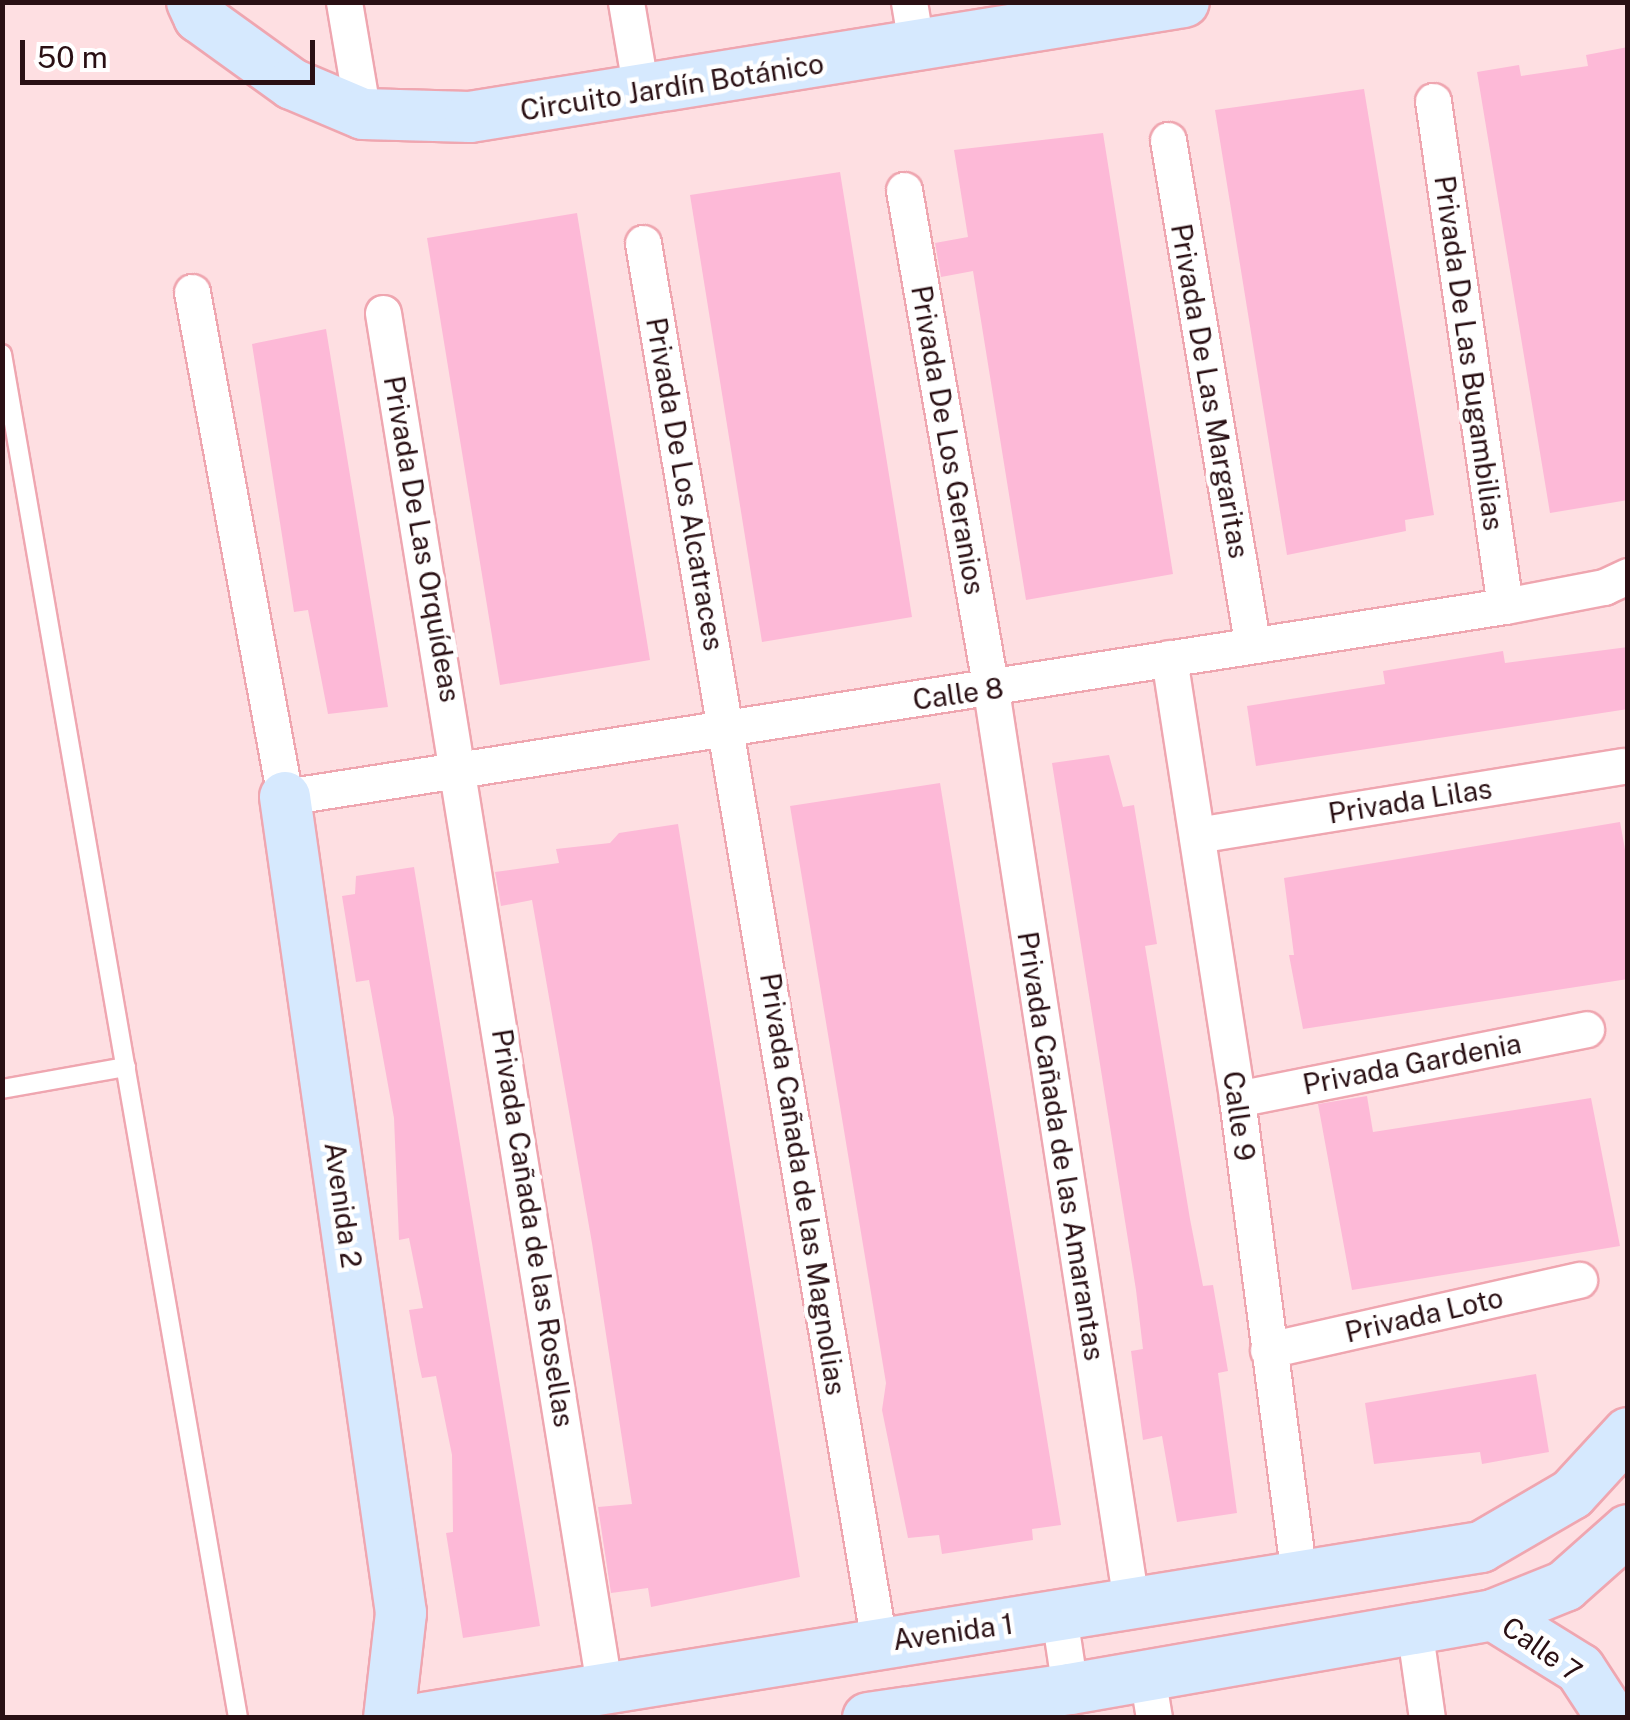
<!DOCTYPE html>
<html>
<head>
<meta charset="utf-8">
<style>
  body { margin:0 }
  #map { position:relative; width:1630px; height:1720px; overflow:hidden; background:#fedfe2; font-family:"Public Sans",sans-serif }
  div>[style] { position:absolute }
  .building>* { inset:0; background:#fdb9d7 }
  .roads { filter:drop-shadow(2px 0 #efa6b0) drop-shadow(-2px 0 #efa6b0) drop-shadow(0 2px #efa6b0) drop-shadow(0 -2px #efa6b0) }
  .lane>* { height:18px; margin:-9px; padding:0 9px; transform-origin:9px; border-radius:9px; background:#fff }
  .street>* { height:35px; margin:-17.5px; padding:0 17.5px; transform-origin:17.5px; border-radius:17.5px; background:#fff }
  .secondary>* { height:50px; margin:-25px; padding:0 25px; transform-origin:25px; border-radius:25px; background:#d6e9fe }
  span { translate:-50% -50%; white-space:nowrap; text-align:center; line-height:1.15; -webkit-text-stroke:9px #fff; paint-order:stroke }
  .street-label { font-size:28px; color:#2a1014 }
  .frame { position:absolute; inset:0; border:5px solid #2a1014; pointer-events:none }
  .scale { position:absolute; left:20px; top:40px; width:295px; height:45px; box-sizing:border-box; border:5px solid #2a1014; border-top:0; padding-left:12px; font-size:30px; line-height:35px; white-space:nowrap; color:#2a1014; -webkit-text-stroke:8px #fff; paint-order:stroke }
</style>
</head>
<body>
<div id="map">
  <div class="building">
    <div style="clip-path:polygon(1628px 47px,1628px 500px,1550px 513px,1477px 72px,1519px 65px,1521px 76px,1588px 66px,1586px 55px)"></div>
    <div style="clip-path:polygon(1364px 89px,1434px 515px,1405px 520px,1406px 531px,1287px 555px,1215px 110px)"></div>
    <div style="clip-path:polygon(1103px 133px,1173px 574px,1026px 600px,973px 271px,941px 277px,935px 243px,968px 237px,954px 150px)"></div>
    <div style="clip-path:polygon(840px 172px,912px 617px,762px 642px,690px 195px)"></div>
    <div style="clip-path:polygon(577px 213px,650px 660px,500px 685px,427px 238px)"></div>
    <div style="clip-path:polygon(326px 329px,388px 707px,328px 714px,308px 610px,294px 612px,252px 344px)"></div>
    <div style="clip-path:polygon(1628px 647px,1628px 709px,1256px 766px,1247px 706px,1385px 684px,1383px 671px,1503px 651px,1505px 663px)"></div>
    <div style="clip-path:polygon(1109px 755px,1123px 807px,1134px 805px,1157px 944px,1145px 946px,1190px 1219px,1203px 1286px,1213px 1285px,1228px 1371px,1218px 1373px,1237px 1513px,1177px 1522px,1162px 1436px,1143px 1440px,1131px 1351px,1143px 1349px,1136px 1290px,1052px 763px)"></div>
    <div style="clip-path:polygon(940px 783px,1061px 1525px,1032px 1529px,1033px 1540px,942px 1554px,939px 1535px,908px 1538px,882px 1410px,886px 1383px,790px 806px)"></div>
    <div style="clip-path:polygon(1620px 822px,1628px 866px,1628px 979px,1303px 1029px,1289px 955px,1294px 955px,1284px 878px)"></div>
    <div style="clip-path:polygon(678px 824px,800px 1577px,651px 1607px,648px 1588px,611px 1593px,598px 1507px,632px 1504px,592px 1243px,532px 900px,501px 906px,495px 872px,559px 863px,556px 849px,610px 843px,619px 833px)"></div>
    <div style="clip-path:polygon(414px 867px,540px 1626px,463px 1638px,446px 1533px,453px 1532px,452px 1455px,436px 1376px,422px 1378px,418px 1360px,409px 1310px,423px 1308px,409px 1238px,399px 1240px,394px 1118px,369px 980px,356px 982px,342px 896px,355px 894px,356px 876px)"></div>
    <div style="clip-path:polygon(1367px 1096px,1373px 1132px,1591px 1098px,1620px 1246px,1352px 1290px,1318px 1104px)"></div>
    <div style="clip-path:polygon(1536px 1374px,1549px 1452px,1482px 1464px,1480px 1452px,1374px 1464px,1365px 1403px)"></div>
  </div>
  <div class="roads">
    <div class="lane">
      <div style="left:2px;top:354px;width:1384px;rotate:80.18deg"></div>
      <div style="left:2px;top:1089px;width:126px;rotate:-10.1deg"></div>
    </div>
    <div class="street">
      <div style="left:344px;top:2px;width:114px;rotate:80.4deg"></div>
      <div style="left:626px;top:2px;width:90px;rotate:80.4deg"></div>
      <div style="left:909px;top:2px;width:49px;rotate:80.5deg"></div>
      <div style="left:1433px;top:101px;width:510px;rotate:81.89deg"></div>
      <div style="left:1168px;top:140px;width:509px;rotate:80.5deg"></div>
      <div style="left:904px;top:190px;width:508px;rotate:80.13deg"></div>
      <div style="left:991px;top:690px;width:923px;rotate:81.27deg"></div>
      <div style="left:643px;top:243px;width:1420px;rotate:80.43deg"></div>
      <div style="left:192px;top:292px;width:513px;rotate:79.57deg"></div>
      <div style="left:285px;top:797px;width:1235px;rotate:-8.9deg"></div>
      <div style="left:1505px;top:606px;width:101px;rotate:-10.9deg"></div>
      <div style="left:1604px;top:587px;width:26px;rotate:-25deg"></div>
      <div style="left:383px;top:313px;width:1396px;rotate:80.85deg"></div>
      <div style="left:1169px;top:658px;width:446px;rotate:81.2deg"></div>
      <div style="left:1237px;top:1099px;width:480px;rotate:82.6deg"></div>
      <div style="left:1197px;top:835px;width:431px;rotate:-9.2deg"></div>
      <div style="left:1237px;top:1099px;width:356px;rotate:-11.3deg"></div>
      <div style="left:1268px;top:1350px;width:319px;rotate:-12.7deg"></div>
      <div style="left:1059px;top:1616px;width:74px;rotate:81.4deg"></div>
      <div style="left:1414px;top:1627px;width:92px;rotate:81.9deg"></div>
      <div style="left:1147px;top:1676px;width:43px;rotate:80.5deg"></div>
    </div>
    <div class="secondary">
      <div style="left:192px;top:2px;width:17px;rotate:65deg"></div>
      <div style="left:199px;top:17px;width:115px;rotate:35.8deg"></div>
      <div style="left:292px;top:84px;width:77px;rotate:22.9deg"></div>
      <div style="left:363px;top:114px;width:107px;rotate:1.6deg"></div>
      <div style="left:470px;top:117px;width:723px;rotate:-9.15deg"></div>
      <div style="left:285px;top:797px;width:824px;rotate:81.91deg"></div>
      <div style="left:401px;top:1613px;width:106px;rotate:96.5deg"></div>
      <div style="left:1493px;top:1615px;width:102px;rotate:31.8deg"></div>
      <div style="left:1580px;top:1669px;width:59px;rotate:56.9deg"></div>
      <div style="left:424px;top:1718px;width:1071px;rotate:-9.19deg"></div>
      <div style="left:1481px;top:1547px;width:105px;rotate:-30.2deg"></div>
      <div style="left:1572px;top:1494px;width:83px;rotate:-47.4deg"></div>
      <div style="left:868px;top:1718px;width:204px;rotate:-8.2deg"></div>
      <div style="left:1070px;top:1689px;width:429px;rotate:-9.9deg"></div>
      <div style="left:1493px;top:1615px;width:78px;rotate:-21.9deg"></div>
      <div style="left:1565px;top:1586px;width:84px;rotate:-41.6deg"></div>
    </div>
  </div>
  <div class="street-label">
    <span style="left:672px;top:87px;rotate:-9deg">Circuito Jardín Botánico</span>
    <span style="left:1469px;top:353px;rotate:82deg">Privada De Las Bugambilias</span>
    <span style="left:1210px;top:391px;rotate:80deg">Privada De Las Margaritas</span>
    <span style="left:948px;top:440px;rotate:80deg">Privada De Los Geranios</span>
    <span style="left:685px;top:484px;rotate:80deg">Privada De Los Alcatraces</span>
    <span style="left:422px;top:539px;rotate:80deg">Privada De Las Orquídeas</span>
    <span style="left:958px;top:694px;rotate:-8deg">Calle 8</span>
    <span style="left:1410px;top:801px;rotate:-9deg">Privada Lilas</span>
    <span style="left:1412px;top:1064px;rotate:-11deg">Privada Gardenia</span>
    <span style="left:1239px;top:1116px;rotate:82deg">Calle 9</span>
    <span style="left:1061px;top:1146px;rotate:81deg">Privada Cañada de las Amarantas</span>
    <span style="left:803px;top:1184px;rotate:81deg">Privada Cañada de las Magnolias</span>
    <span style="left:343px;top:1205px;rotate:82deg">Avenida 2</span>
    <span style="left:533px;top:1228px;rotate:81deg">Privada Cañada de las Rosellas</span>
    <span style="left:1424px;top:1315px;rotate:-13deg">Privada Loto</span>
    <span style="left:953px;top:1632px;rotate:-8deg">Avenida 1</span>
    <span style="left:1542px;top:1649px;rotate:35deg">Calle 7</span>
  </div>
  <div class="frame"></div>
  <div class="scale">50 m</div>
</div>
</body>
</html>
